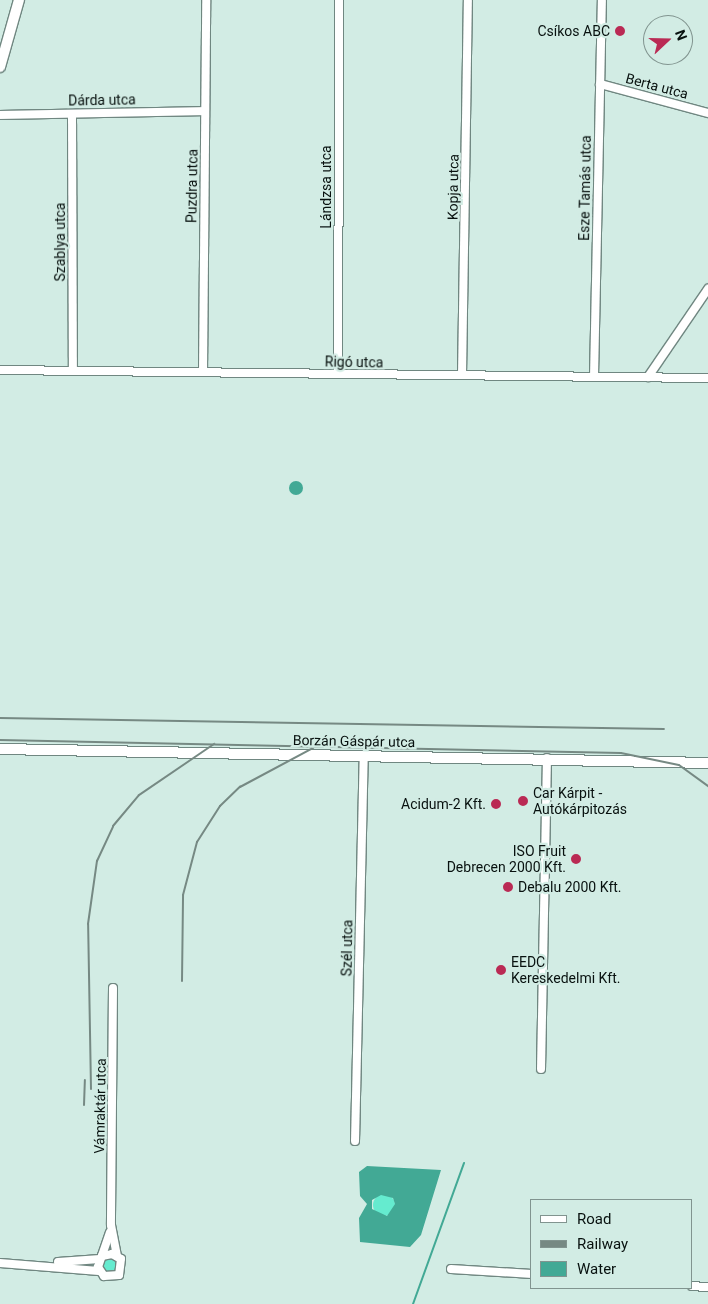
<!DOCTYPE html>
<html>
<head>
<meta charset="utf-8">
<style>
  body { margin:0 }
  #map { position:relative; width:708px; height:1304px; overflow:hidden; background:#d2ece4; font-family:Roboto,sans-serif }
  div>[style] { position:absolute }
  .green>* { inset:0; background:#65ebcf }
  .round { border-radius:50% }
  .water>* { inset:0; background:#42a995 }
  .stream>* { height:2px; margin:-1px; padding:0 1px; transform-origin:1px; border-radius:1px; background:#42a995 }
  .roads { filter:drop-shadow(1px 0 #708781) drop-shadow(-1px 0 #708781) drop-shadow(0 1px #708781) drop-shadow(0 -1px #708781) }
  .minor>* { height:8px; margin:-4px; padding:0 4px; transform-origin:4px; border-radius:4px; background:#fff }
  .tertiary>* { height:10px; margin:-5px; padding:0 5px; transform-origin:5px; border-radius:5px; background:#fff }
  .rail>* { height:2px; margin:-1px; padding:0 1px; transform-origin:1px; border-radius:1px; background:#768983 }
  .dots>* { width:14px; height:14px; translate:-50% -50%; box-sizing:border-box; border:2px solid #d2ece4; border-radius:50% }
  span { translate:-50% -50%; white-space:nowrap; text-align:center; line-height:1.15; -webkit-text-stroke:4.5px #d2ece4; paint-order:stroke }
  .poi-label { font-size:14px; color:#08110f }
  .right { translate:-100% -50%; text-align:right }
  .left { translate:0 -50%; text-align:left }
  .street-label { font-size:14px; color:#08110f }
  .legend { position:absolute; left:530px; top:1199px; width:162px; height:90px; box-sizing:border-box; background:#d2ece4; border:1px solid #81948f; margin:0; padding:6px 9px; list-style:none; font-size:15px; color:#08110f }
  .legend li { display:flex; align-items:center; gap:10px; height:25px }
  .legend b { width:25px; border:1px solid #81948f }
  .north { position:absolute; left:643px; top:15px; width:50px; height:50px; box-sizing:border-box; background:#d2ece4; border:1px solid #81948f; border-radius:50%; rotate:69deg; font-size:14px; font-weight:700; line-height:20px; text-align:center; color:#08110f }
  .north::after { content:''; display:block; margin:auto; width:18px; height:22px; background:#ba2a54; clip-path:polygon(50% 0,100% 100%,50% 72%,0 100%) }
</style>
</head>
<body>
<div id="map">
  <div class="green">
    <div class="round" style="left:373px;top:1194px;width:22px;height:22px"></div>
    <div class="round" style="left:102px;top:1258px;width:16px;height:16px"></div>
  </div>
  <div class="water">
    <div class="round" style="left:289px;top:481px;width:14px;height:14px"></div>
    <div style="clip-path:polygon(evenodd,367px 1166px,441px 1170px,421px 1235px,410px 1247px,360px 1242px,359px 1218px,367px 1204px,360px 1196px,359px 1172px,367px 1166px,381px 1195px,393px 1198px,395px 1204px,387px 1216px,372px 1209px,372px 1200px,381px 1195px)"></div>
  </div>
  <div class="stream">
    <div style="left:413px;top:1304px;width:150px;rotate:-70.1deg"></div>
  </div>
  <div class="roads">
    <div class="minor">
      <div style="left:600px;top:84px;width:112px;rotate:15deg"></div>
      <div style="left:72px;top:114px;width:256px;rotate:89.8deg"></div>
      <div style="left:0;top:115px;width:205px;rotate:-1.1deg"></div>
      <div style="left:0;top:370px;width:708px;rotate:0.65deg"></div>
      <div style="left:203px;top:372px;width:372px;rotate:-89.5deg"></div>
      <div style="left:338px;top:374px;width:374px;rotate:-89.8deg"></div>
      <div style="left:462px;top:375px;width:375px;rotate:-89.1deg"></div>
      <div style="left:594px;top:377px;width:377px;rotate:-88.8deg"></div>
      <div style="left:648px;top:377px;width:107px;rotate:-55.7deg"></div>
      <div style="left:113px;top:988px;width:237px;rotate:90.5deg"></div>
      <div style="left:111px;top:1225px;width:32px;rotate:79deg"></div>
      <div style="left:541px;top:1069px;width:311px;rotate:-88.9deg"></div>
      <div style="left:355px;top:1141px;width:386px;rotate:-88.7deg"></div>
      <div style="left:102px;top:1256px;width:10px;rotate:-11deg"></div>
      <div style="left:112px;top:1254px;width:10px;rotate:29deg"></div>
      <div style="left:121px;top:1259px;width:16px;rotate:97deg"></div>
      <div style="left:119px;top:1275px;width:15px;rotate:176deg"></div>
      <div style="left:104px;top:1276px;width:11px;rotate:-124deg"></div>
      <div style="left:98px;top:1267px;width:37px;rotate:-71deg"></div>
      <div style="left:58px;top:1262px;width:42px;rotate:-4.1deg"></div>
      <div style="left:0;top:1263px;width:99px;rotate:4.6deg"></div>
      <div style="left:451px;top:1269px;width:81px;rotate:3.5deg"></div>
      <div style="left:692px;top:1286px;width:16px;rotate:4deg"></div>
    </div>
    <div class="tertiary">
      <div style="left:0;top:67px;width:70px;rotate:-74.2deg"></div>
      <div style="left:0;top:749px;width:708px;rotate:1.13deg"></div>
    </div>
  </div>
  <div class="rail">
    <div style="left:0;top:718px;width:664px;rotate:0.95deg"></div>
    <div style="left:0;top:740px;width:621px;rotate:1.2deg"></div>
    <div style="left:621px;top:753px;width:59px;rotate:11.7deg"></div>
    <div style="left:679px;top:765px;width:36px;rotate:36deg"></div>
    <div style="left:182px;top:981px;width:86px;rotate:-89.3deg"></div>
    <div style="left:183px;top:895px;width:55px;rotate:-75.2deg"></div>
    <div style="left:197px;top:842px;width:43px;rotate:-57.4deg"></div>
    <div style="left:220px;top:806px;width:28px;rotate:-44deg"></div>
    <div style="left:240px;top:787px;width:83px;rotate:-28.1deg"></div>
    <div style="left:91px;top:1089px;width:165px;rotate:-91deg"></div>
    <div style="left:88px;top:924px;width:64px;rotate:-81.9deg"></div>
    <div style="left:97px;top:861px;width:38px;rotate:-65deg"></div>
    <div style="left:113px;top:826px;width:40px;rotate:-50deg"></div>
    <div style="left:139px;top:795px;width:91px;rotate:-34.2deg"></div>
    <div style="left:84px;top:1105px;width:25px;rotate:-88deg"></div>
  </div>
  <div class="dots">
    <div style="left:620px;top:31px;background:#ba2a54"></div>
    <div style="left:523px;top:801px;background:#ba2a54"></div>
    <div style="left:496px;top:804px;background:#ba2a54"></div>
    <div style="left:576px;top:859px;background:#ba2a54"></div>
    <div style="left:508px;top:887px;background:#ba2a54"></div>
    <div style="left:501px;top:970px;background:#ba2a54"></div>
  </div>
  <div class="poi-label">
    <span class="right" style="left:610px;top:31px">Csíkos ABC</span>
    <span class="left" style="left:533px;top:801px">Car Kárpit -<br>Autókárpitozás</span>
    <span class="right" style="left:486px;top:804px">Acidum-2 Kft.</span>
    <span class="right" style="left:566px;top:859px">ISO Fruit<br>Debrecen 2000 Kft.</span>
    <span class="left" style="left:518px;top:887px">Debalu 2000 Kft.</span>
    <span class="left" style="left:511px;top:970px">EEDC<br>Kereskedelmi Kft.</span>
  </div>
  <div class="street-label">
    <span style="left:657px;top:86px;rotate:15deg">Berta utca</span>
    <span style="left:102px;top:100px;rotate:-1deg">Dárda utca</span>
    <span style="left:192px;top:186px;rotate:-89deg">Puzdra utca</span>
    <span style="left:326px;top:187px;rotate:-90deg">Lándzsa utca</span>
    <span style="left:453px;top:187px;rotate:-89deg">Kopja utca</span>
    <span style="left:585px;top:188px;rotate:-89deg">Esze Tamás utca</span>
    <span style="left:60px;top:242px;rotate:-90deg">Szablya utca</span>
    <span style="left:354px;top:362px;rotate:1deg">Rigó utca</span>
    <span style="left:354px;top:741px;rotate:1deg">Borzán Gáspár utca</span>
    <span style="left:347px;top:948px;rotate:-89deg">Szél utca</span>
    <span style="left:100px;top:1106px;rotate:-89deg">Vámraktár utca</span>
  </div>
  <ul class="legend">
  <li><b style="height:6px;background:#fff"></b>Road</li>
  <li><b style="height:6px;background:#768983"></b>Railway</li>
  <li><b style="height:14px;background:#42a995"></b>Water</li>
  </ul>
  <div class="north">N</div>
</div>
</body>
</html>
